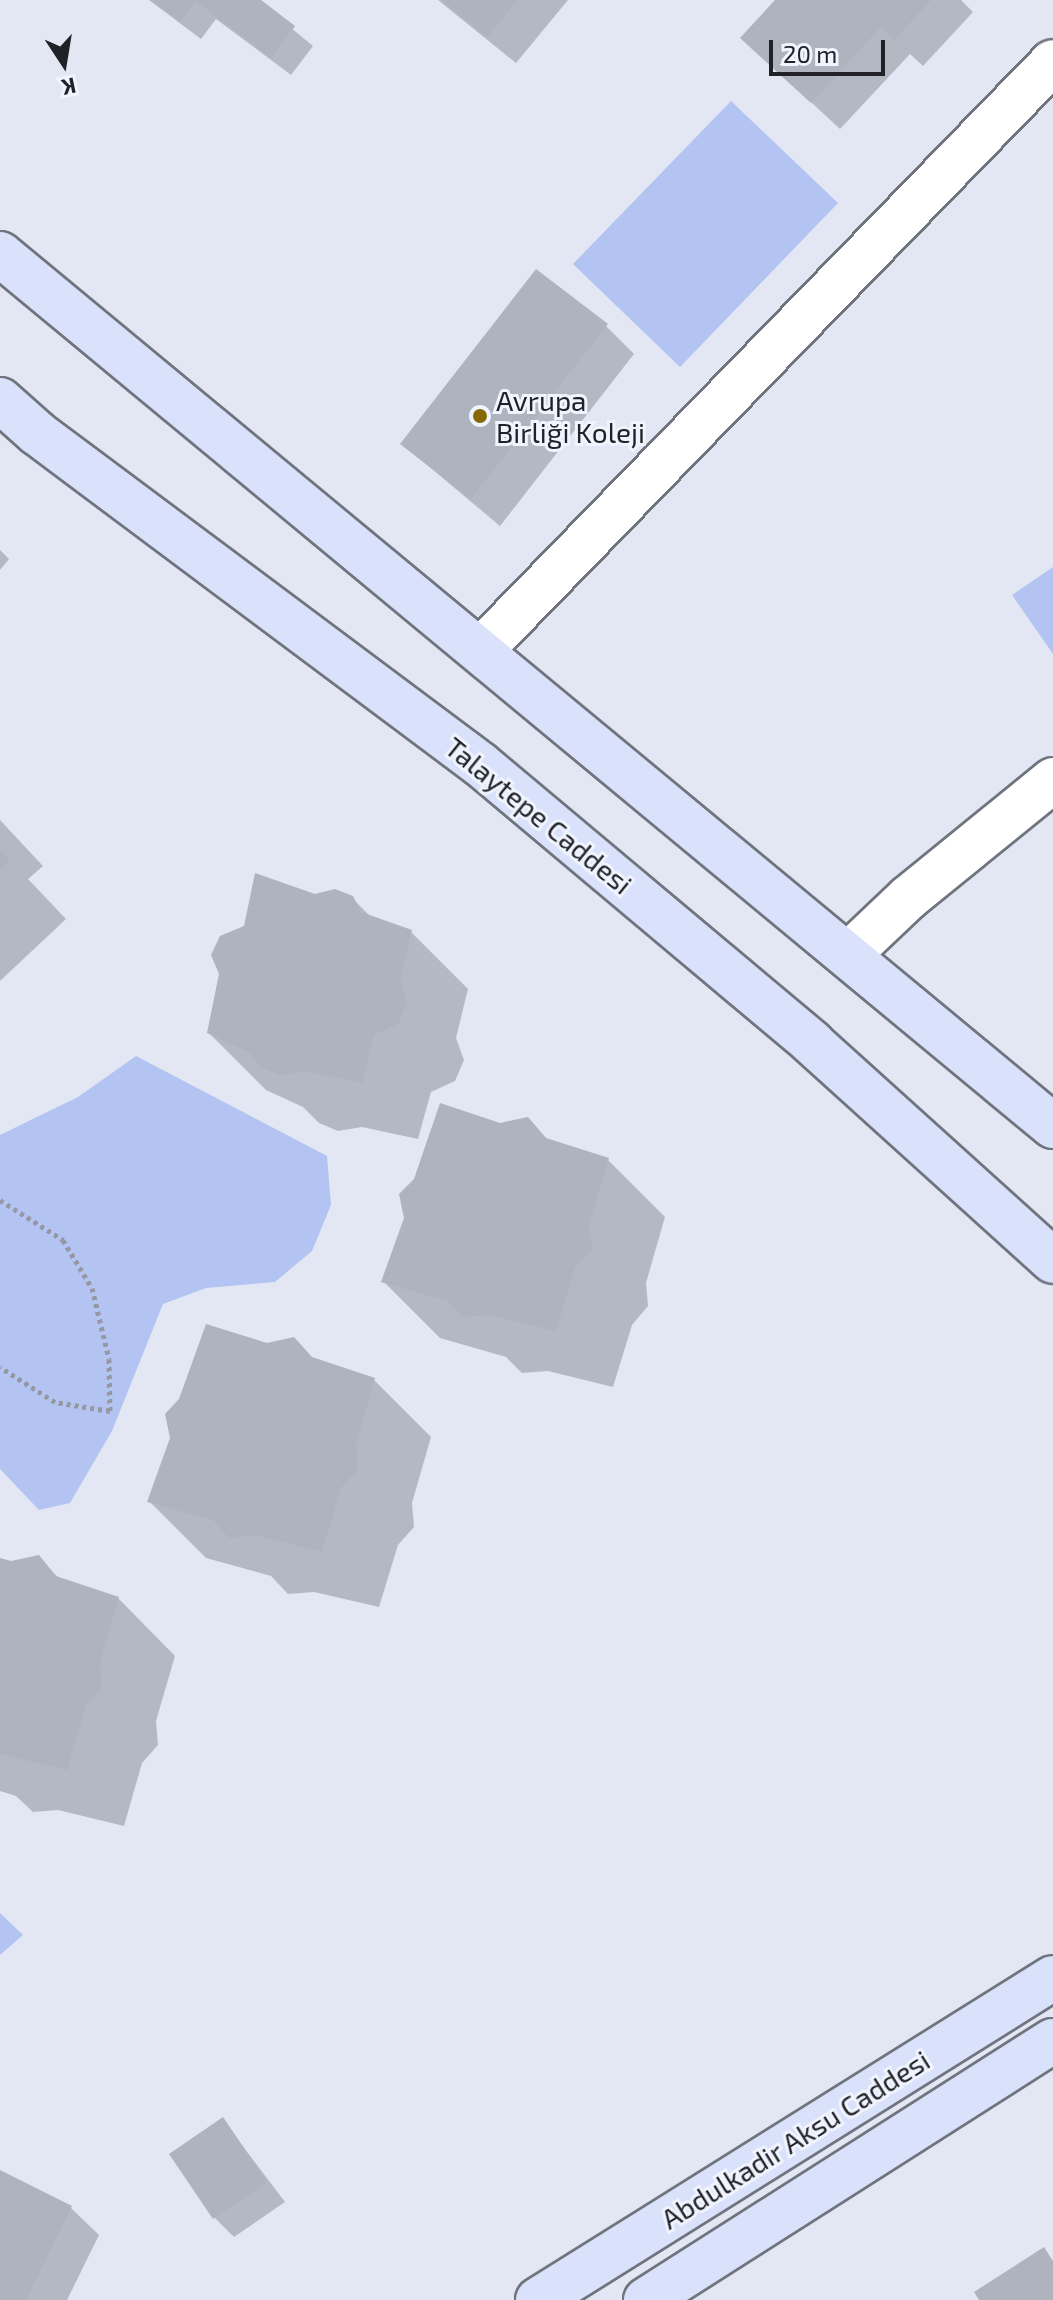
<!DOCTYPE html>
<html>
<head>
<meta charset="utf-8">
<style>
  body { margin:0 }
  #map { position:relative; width:1053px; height:2300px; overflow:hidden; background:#e2e7f3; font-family:"Exo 2",sans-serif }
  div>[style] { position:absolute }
  .green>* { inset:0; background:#b3c4f2 }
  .shadow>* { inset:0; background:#0003 }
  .building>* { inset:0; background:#aeb3be }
  .path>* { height:5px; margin-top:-2.5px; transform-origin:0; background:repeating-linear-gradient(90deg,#9598a2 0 4px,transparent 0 8px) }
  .roads { filter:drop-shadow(2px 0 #6f747e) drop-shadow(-2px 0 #6f747e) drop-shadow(0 2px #6f747e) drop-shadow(0 -2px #6f747e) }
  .minor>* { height:44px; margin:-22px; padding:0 22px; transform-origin:22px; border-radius:22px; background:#fff }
  .major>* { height:44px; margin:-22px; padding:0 22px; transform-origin:22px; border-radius:22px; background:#d9e2fa }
  .dots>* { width:22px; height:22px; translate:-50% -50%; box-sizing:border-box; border:4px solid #f0f4fe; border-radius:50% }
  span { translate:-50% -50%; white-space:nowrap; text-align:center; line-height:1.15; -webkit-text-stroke:6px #f0f4fe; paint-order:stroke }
  .poi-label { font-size:28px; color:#212227 }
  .left { translate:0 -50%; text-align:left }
  .street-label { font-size:28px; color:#212227 }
  .north { position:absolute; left:24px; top:24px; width:80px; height:80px; -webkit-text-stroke:6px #f0f4fe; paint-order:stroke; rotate:168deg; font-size:22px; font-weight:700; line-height:32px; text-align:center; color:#212227 }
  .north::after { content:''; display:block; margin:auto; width:28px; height:36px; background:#212227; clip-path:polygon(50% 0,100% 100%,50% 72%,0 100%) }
  .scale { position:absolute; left:769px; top:40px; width:116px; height:36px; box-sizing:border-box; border:4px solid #212227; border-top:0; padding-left:10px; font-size:24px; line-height:28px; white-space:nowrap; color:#212227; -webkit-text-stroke:6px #f0f4fe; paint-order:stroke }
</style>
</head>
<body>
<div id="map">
  <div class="green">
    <div style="clip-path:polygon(731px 101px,838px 203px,680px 367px,573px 264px)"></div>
    <div style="clip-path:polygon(1053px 567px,1053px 654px,1012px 595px)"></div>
    <div style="clip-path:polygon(136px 1056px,327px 1156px,331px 1205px,312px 1251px,275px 1282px,206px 1288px,163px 1304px,112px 1431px,70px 1503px,39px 1510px,0 1469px,0 1135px,78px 1097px)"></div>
    <div style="clip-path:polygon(0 1913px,23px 1935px,0 1955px)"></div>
  </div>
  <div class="shadow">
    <div style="clip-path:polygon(149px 0,257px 0,313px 46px,291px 75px,216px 19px,201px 39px)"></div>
    <div style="clip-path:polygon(438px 0,568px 0,516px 63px)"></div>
    <div style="clip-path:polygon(778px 0,961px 0,973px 12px,923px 66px,910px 54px,840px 129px,771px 65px)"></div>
    <div style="clip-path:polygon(606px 326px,634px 354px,500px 526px,402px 444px)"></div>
    <div style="clip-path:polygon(0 550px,9px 559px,0 570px)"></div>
    <div style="clip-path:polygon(0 820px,43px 866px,28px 879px,66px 919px,0 981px)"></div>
    <div style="clip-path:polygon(315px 896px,352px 898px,372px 918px,411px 932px,468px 989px,456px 1038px,464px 1060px,455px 1081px,431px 1092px,418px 1139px,362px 1127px,338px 1131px,319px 1123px,303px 1107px,266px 1090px,209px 1033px)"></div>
    <div style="clip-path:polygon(527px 1119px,549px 1141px,608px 1160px,665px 1217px,646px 1283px,648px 1306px,632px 1325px,613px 1387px,548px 1371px,522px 1373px,506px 1357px,440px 1338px,383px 1281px,500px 1125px)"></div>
    <div style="clip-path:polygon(315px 1360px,374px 1380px,431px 1437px,412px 1503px,414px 1527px,398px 1545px,379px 1607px,314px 1592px,288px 1594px,271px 1576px,206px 1558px,149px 1501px)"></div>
    <div style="clip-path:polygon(38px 1558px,61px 1580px,118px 1598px,175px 1656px,156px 1721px,158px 1745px,142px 1763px,124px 1826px,58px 1810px,33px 1812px,16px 1796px,0 1791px,0 1560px,11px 1563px)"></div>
    <div style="clip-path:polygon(223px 2120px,285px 2202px,234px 2237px,215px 2218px)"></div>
    <div style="clip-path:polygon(0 2172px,71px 2208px,99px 2235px,67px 2300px,0 2300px)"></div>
  </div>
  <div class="building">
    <div style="clip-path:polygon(152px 0,261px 0,295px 26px,271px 58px,196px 1px,181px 22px)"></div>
    <div style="clip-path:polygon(442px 0,518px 0,487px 37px)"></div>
    <div style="clip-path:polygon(775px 0,931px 0,894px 40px,881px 27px,811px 103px,740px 38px)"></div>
    <div style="clip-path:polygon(536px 269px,608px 324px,471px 499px,400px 444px)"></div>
    <div style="clip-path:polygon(0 850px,10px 861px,0 870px)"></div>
    <div style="clip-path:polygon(255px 873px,315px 894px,335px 889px,353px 896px,361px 912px,412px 930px,400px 980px,407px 1002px,398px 1024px,374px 1035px,362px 1083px,304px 1071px,279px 1075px,259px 1066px,250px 1053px,207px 1033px,219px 974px,211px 955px,220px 936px,244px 926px)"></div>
    <div style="clip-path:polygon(440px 1103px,500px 1123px,528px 1117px,546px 1138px,609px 1158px,589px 1225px,592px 1249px,575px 1268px,556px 1331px,489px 1315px,463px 1317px,447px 1301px,381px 1282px,404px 1218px,399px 1194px,414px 1179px)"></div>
    <div style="clip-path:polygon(206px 1324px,267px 1343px,294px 1337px,312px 1357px,375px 1378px,356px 1445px,358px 1469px,341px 1488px,322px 1552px,255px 1535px,229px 1538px,213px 1520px,147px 1502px,170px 1438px,165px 1414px,179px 1399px)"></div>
    <div style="clip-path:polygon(39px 1555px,56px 1576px,119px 1597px,100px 1663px,102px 1687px,86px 1706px,67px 1770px,0 1754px,0 1558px,11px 1561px)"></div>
    <div style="clip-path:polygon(223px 2117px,267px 2182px,213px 2219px,169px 2154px)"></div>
    <div style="clip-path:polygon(0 2170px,72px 2206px,26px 2300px,0 2300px)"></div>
    <div style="clip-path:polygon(1044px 2247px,1053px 2261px,1053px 2300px,979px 2300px,974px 2292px)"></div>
  </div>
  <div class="path">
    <div style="left:0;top:1200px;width:75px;rotate:32.4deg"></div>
    <div style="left:63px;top:1240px;width:56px;rotate:58.9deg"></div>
    <div style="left:92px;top:1288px;width:73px;rotate:76.5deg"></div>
    <div style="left:109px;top:1359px;width:52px;rotate:88.9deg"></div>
    <div style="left:110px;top:1411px;width:56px;rotate:-170.7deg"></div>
    <div style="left:55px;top:1402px;width:65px;rotate:-147.5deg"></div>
  </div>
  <div class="roads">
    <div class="minor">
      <div style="left:481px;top:650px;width:820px;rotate:-45.79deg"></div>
      <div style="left:849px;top:954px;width:81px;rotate:-43.5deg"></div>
      <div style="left:908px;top:898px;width:187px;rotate:-39.1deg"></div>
    </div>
    <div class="major">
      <div style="left:0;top:254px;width:1367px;rotate:39.63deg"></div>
      <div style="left:0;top:400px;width:50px;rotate:41.7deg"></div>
      <div style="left:37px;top:433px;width:553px;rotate:36.77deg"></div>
      <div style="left:480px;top:764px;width:434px;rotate:40deg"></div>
      <div style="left:812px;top:1043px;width:325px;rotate:42.1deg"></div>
      <div style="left:538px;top:2300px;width:607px;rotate:-32.02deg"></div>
      <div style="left:646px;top:2300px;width:482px;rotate:-32.5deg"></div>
    </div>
  </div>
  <div class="dots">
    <div style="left:480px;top:416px;background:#866905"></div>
  </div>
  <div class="poi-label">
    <span class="left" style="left:496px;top:416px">Avrupa<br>Birliği Koleji</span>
  </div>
  <div class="street-label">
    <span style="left:539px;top:815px;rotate:39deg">Talaytepe Caddesi</span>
    <span style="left:795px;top:2139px;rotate:-32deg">Abdulkadir Aksu Caddesi</span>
  </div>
  <div class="north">K</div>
  <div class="scale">20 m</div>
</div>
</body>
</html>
